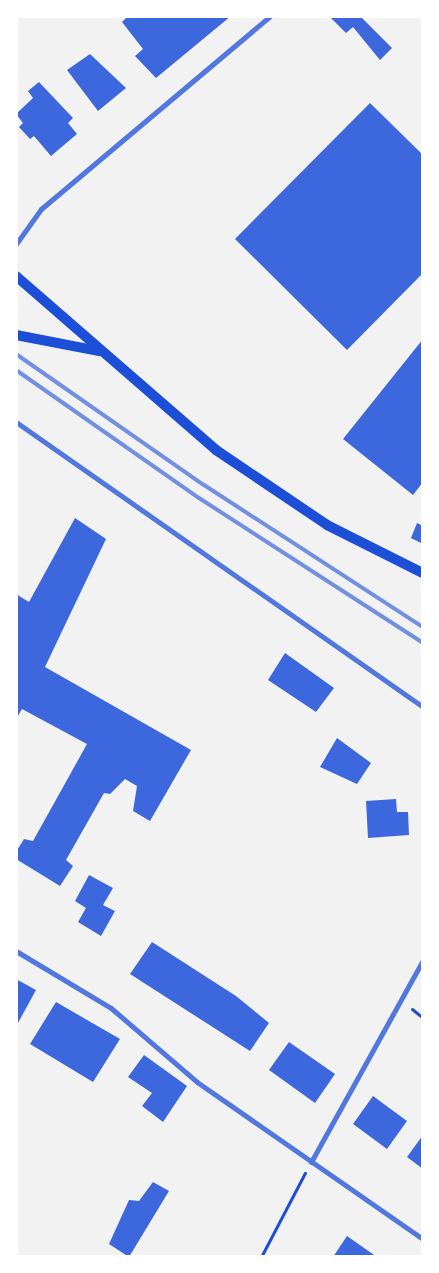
<!DOCTYPE html>
<html>
<head>
<meta charset="utf-8">
<style>
  body { margin:0 }
  #map { position:relative; width:439px; height:1273px; overflow:hidden; background:#f2f2f2; font-family:"Nunito Sans",sans-serif }
  div>[style] { position:absolute }
  .building>* { inset:0; background:#3d67dc }
  .path>* { height:3px; margin:-1.5px; padding:0 1.5px; transform-origin:1.5px; border-radius:1.5px; background:#1d4ed8 }
  .minor>* { height:5px; margin:-2.5px; padding:0 2.5px; transform-origin:2.5px; border-radius:2.5px; background:#5277de }
  .secondary>* { height:10px; margin:-5px; padding:0 5px; transform-origin:5px; border-radius:5px; background:#1d4ed8 }
  .rail>* { height:4px; margin:-2px; padding:0 2px; transform-origin:2px; border-radius:2px; background:#7290e2 }
  span { translate:-50% -50%; white-space:nowrap; text-align:center; line-height:1.15; -webkit-text-stroke:4px #fff; paint-order:stroke }
  .frame { position:absolute; inset:0; border:18px solid #fff; pointer-events:none }
</style>
</head>
<body>
<div id="map">
  <div class="building">
    <div style="clip-path:polygon(128px 16px,135px 18px,231px 16px,156px 78px,135px 56px,143px 49px,122px 22px)"></div>
    <div style="clip-path:polygon(329px 16px,360px 16px,392px 48px,380px 60px,353px 27px,346px 33px)"></div>
    <div style="clip-path:polygon(90px 54px,126px 88px,98px 111px,67px 70px)"></div>
    <div style="clip-path:polygon(39px 82px,73px 118px,68px 123px,77px 134px,51px 156px,34px 136px,30px 139px,19px 127px,23px 123px,16px 114px,33px 98px,28px 91px)"></div>
    <div style="clip-path:polygon(370px 103px,423px 155px,423px 273px,347px 350px,235px 239px)"></div>
    <div style="clip-path:polygon(423px 339px,423px 482px,413px 495px,343px 439px)"></div>
    <div style="clip-path:polygon(75px 518px,106px 539px,45px 667px,191px 750px,150px 821px,133px 811px,137px 786px,125px 779px,110px 794px,104px 793px,66px 860px,73px 866px,60px 886px,16px 859px,16px 852px,24px 839px,33px 841px,87px 744px,22px 709px,16px 719px,16px 594px,29px 602px)"></div>
    <div style="clip-path:polygon(417px 523px,423px 526px,423px 544px,411px 538px)"></div>
    <div style="clip-path:polygon(285px 653px,334px 688px,316px 712px,268px 680px)"></div>
    <div style="clip-path:polygon(337px 738px,371px 763px,357px 784px,320px 767px)"></div>
    <div style="clip-path:polygon(396px 799px,397px 812px,408px 812px,409px 835px,368px 838px,366px 801px)"></div>
    <div style="clip-path:polygon(89px 875px,113px 888px,103px 905px,115px 911px,101px 936px,78px 922px,86px 908px,75px 901px)"></div>
    <div style="clip-path:polygon(152px 942px,236px 996px,269px 1023px,250px 1051px,130px 974px)"></div>
    <div style="clip-path:polygon(16px 979px,36px 990px,18px 1023px,16px 1023px)"></div>
    <div style="clip-path:polygon(56px 1002px,120px 1039px,93px 1082px,30px 1044px)"></div>
    <div style="clip-path:polygon(289px 1042px,335px 1074px,315px 1103px,269px 1070px)"></div>
    <div style="clip-path:polygon(144px 1055px,187px 1086px,163px 1122px,142px 1106px,152px 1093px,128px 1077px)"></div>
    <div style="clip-path:polygon(373px 1096px,407px 1121px,387px 1149px,353px 1124px)"></div>
    <div style="clip-path:polygon(423px 1135px,423px 1169px,407px 1157px)"></div>
    <div style="clip-path:polygon(153px 1182px,169px 1191px,129px 1257px,109px 1244px,129px 1200px,139px 1201px)"></div>
    <div style="clip-path:polygon(347px 1236px,377px 1257px,333px 1257px)"></div>
  </div>
  <div class="path">
    <div style="left:412px;top:1009px;width:14px;rotate:39deg"></div>
    <div style="left:261px;top:1257px;width:95px;rotate:-62.4deg"></div>
  </div>
  <div class="minor">
    <div style="left:16px;top:244px;width:43px;rotate:-54.5deg"></div>
    <div style="left:41px;top:209px;width:299px;rotate:-40.1deg"></div>
    <div style="left:16px;top:422px;width:497px;rotate:35deg"></div>
    <div style="left:16px;top:951px;width:111px;rotate:31deg"></div>
    <div style="left:111px;top:1008px;width:113px;rotate:40.7deg"></div>
    <div style="left:197px;top:1082px;width:275px;rotate:34.8deg"></div>
    <div style="left:311px;top:1162px;width:231px;rotate:-61deg"></div>
  </div>
  <div class="secondary">
    <div style="left:16px;top:276px;width:265px;rotate:41deg"></div>
    <div style="left:216px;top:450px;width:134px;rotate:34deg"></div>
    <div style="left:327px;top:525px;width:107px;rotate:26.6deg"></div>
    <div style="left:16px;top:335px;width:85px;rotate:10.9deg"></div>
  </div>
  <div class="rail">
    <div style="left:16px;top:354px;width:229px;rotate:34.9deg"></div>
    <div style="left:204px;top:485px;width:261px;rotate:33deg"></div>
    <div style="left:16px;top:370px;width:223px;rotate:35deg"></div>
    <div style="left:199px;top:498px;width:267px;rotate:32.9deg"></div>
  </div>
  <div class="frame"></div>
</div>
</body>
</html>
